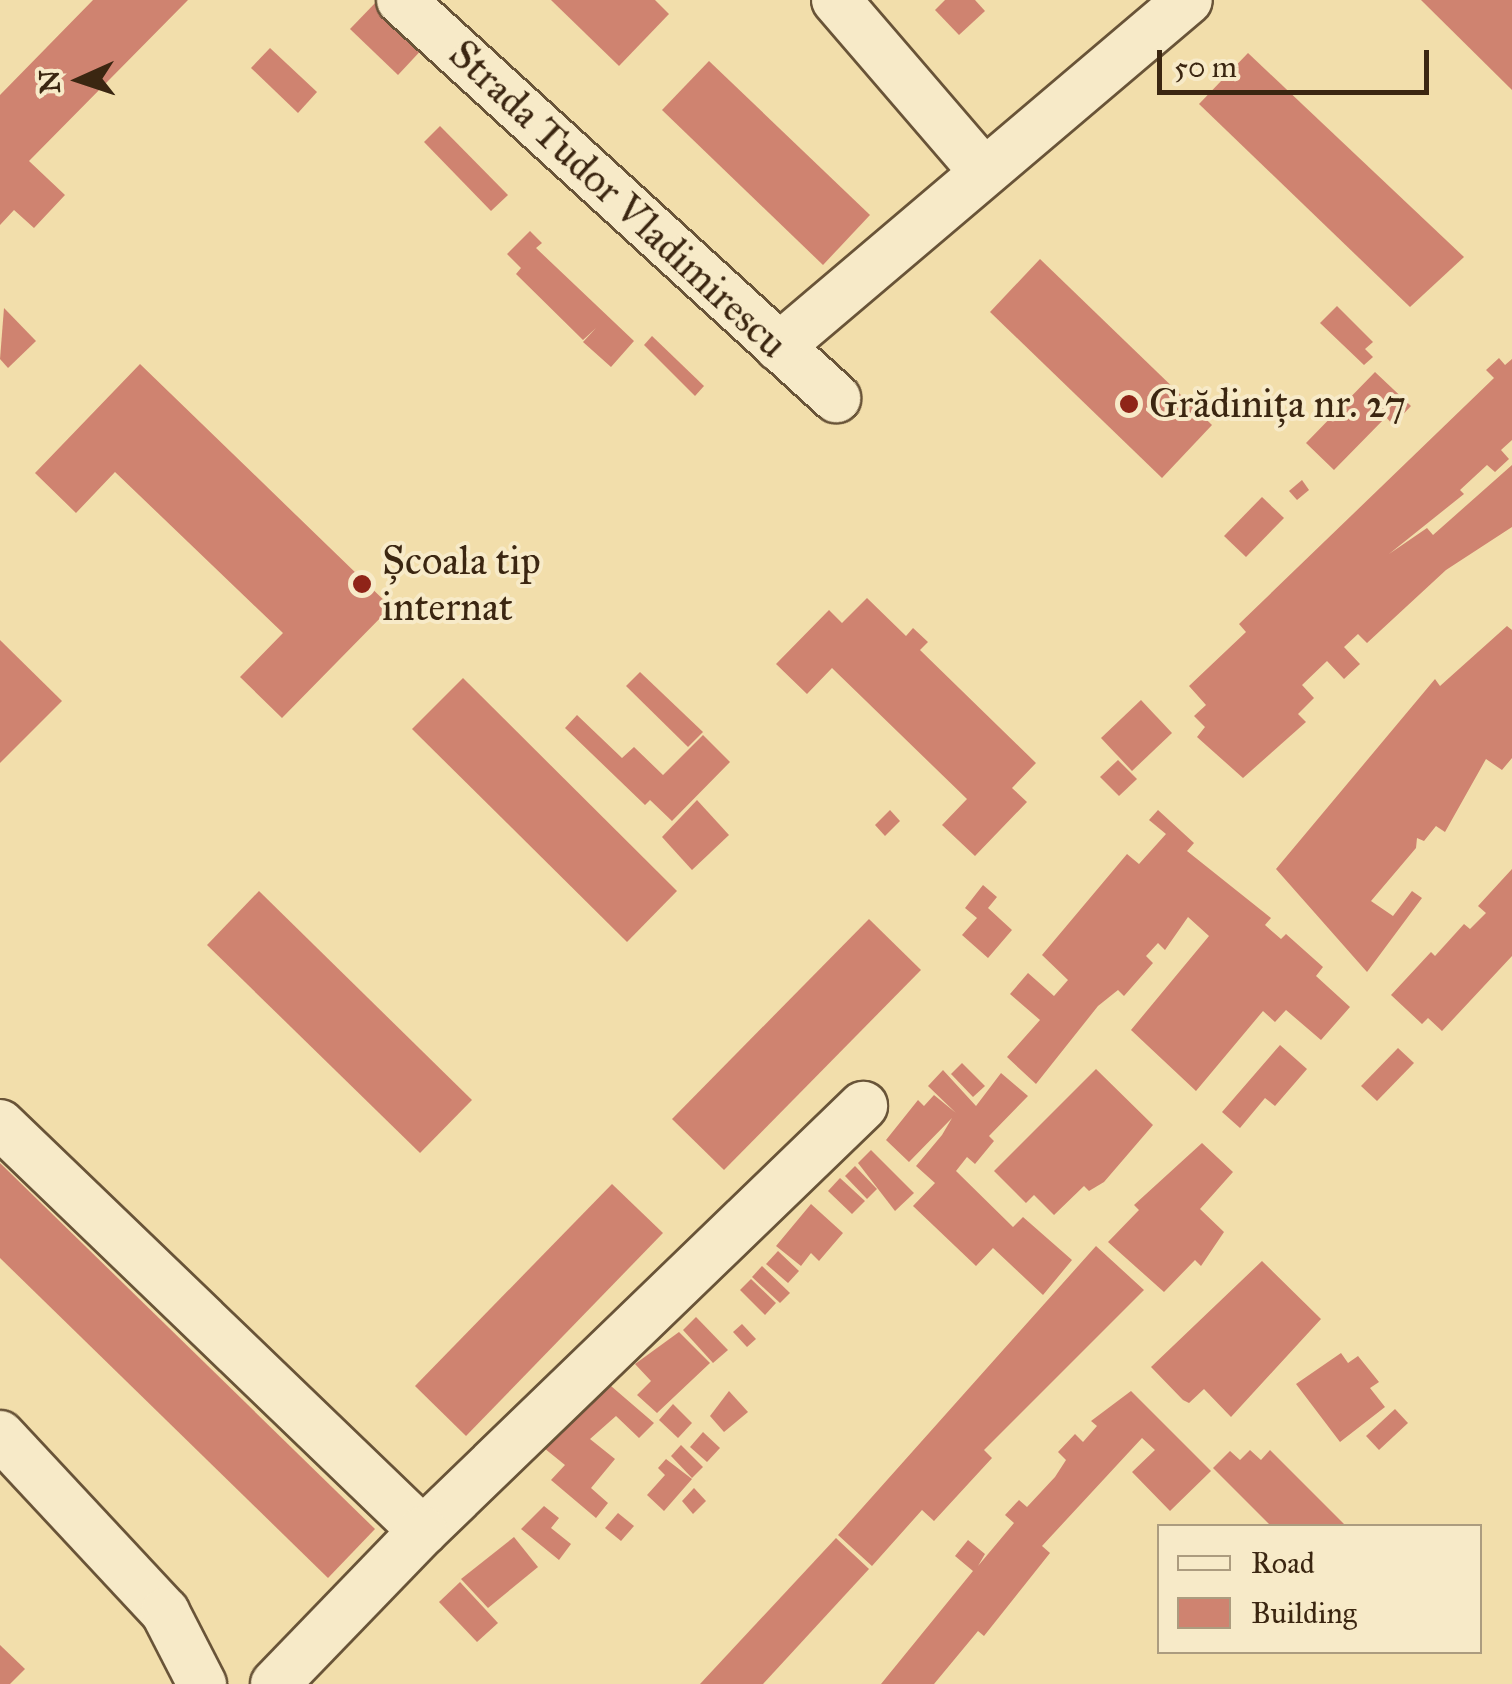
<!DOCTYPE html>
<html>
<head>
<meta charset="utf-8">
<style>
  body { margin:0 }
  #map { position:relative; width:1512px; height:1684px; overflow:hidden; background:#f2deab; font-family:"IM FELL Great Primer",serif }
  div>[style] { position:absolute }
  .building>* { inset:0; background:#cf8370 }
  .roads { filter:drop-shadow(2px 0 #695438) drop-shadow(-2px 0 #695438) drop-shadow(0 2px #695438) drop-shadow(0 -2px #695438) }
  .minor>* { height:48px; margin:-24px; padding:0 24px; transform-origin:24px; border-radius:24px; background:#f7eac8 }
  .dots>* { width:28px; height:28px; translate:-50% -50%; box-sizing:border-box; border:5px solid #f7eac8; border-radius:50% }
  span { translate:-50% -50%; white-space:nowrap; text-align:center; line-height:1.15; -webkit-text-stroke:8px #f7eac8; paint-order:stroke }
  .street-label { font-size:40px; color:#3b2611 }
  .poi-label { font-size:40px; color:#3b2611 }
  .left { translate:0 -50%; text-align:left }
  .legend { position:absolute; left:1157px; top:1524px; width:325px; height:130px; box-sizing:border-box; background:#f7eac8; border:2px solid #ac9c7f; margin:0; padding:12px 18px; list-style:none; font-size:30px; color:#3b2611 }
  .legend li { display:flex; align-items:center; gap:20px; height:50px }
  .legend b { width:50px; border:2px solid #ac9c7f }
  .north { position:absolute; left:30px; top:30px; width:100px; height:100px; -webkit-text-stroke:8px #f7eac8; paint-order:stroke; rotate:267deg; font-size:28px; font-weight:700; line-height:40px; text-align:center; color:#3b2611 }
  .north::after { content:''; display:block; margin:auto; width:35px; height:45px; background:#3b2611; clip-path:polygon(50% 0,100% 100%,50% 72%,0 100%) }
  .scale { position:absolute; left:1157px; top:50px; width:272px; height:45px; box-sizing:border-box; border:5px solid #3b2611; border-top:0; padding-left:12px; font-size:30px; line-height:35px; white-space:nowrap; color:#3b2611; -webkit-text-stroke:8px #f7eac8; paint-order:stroke }
</style>
</head>
<body>
<div id="map">
  <div class="building">
    <div style="clip-path:polygon(93px 0,188px 0,29px 161px,65px 195px,34px 228px,14px 210px,0 225px,0 95px)"></div>
    <div style="clip-path:polygon(378px 0,427px 44px,398px 75px,350px 29px)"></div>
    <div style="clip-path:polygon(551px 0,655px 0,669px 14px,619px 66px)"></div>
    <div style="clip-path:polygon(945px 0,975px 0,985px 11px,959px 35px,935px 10px)"></div>
    <div style="clip-path:polygon(1421px 0,1512px 0,1512px 90px)"></div>
    <div style="clip-path:polygon(270px 48px,317px 92px,298px 113px,251px 68px)"></div>
    <div style="clip-path:polygon(1248px 53px,1464px 257px,1410px 307px,1199px 104px)"></div>
    <div style="clip-path:polygon(709px 61px,870px 215px,823px 265px,662px 110px)"></div>
    <div style="clip-path:polygon(440px 126px,508px 195px,491px 211px,424px 142px)"></div>
    <div style="clip-path:polygon(530px 231px,542px 243px,536px 248px,634px 341px,611px 367px,583px 342px,596px 328px,583px 340px,516px 274px,521px 268px,507px 254px)"></div>
    <div style="clip-path:polygon(1040px 259px,1212px 425px,1162px 478px,990px 312px)"></div>
    <div style="clip-path:polygon(1337px 306px,1373px 342px,1365px 349px,1373px 357px,1364px 365px,1320px 323px)"></div>
    <div style="clip-path:polygon(4px 308px,36px 341px,8px 368px,0 359px)"></div>
    <div style="clip-path:polygon(652px 336px,704px 386px,695px 396px,644px 345px)"></div>
    <div style="clip-path:polygon(1499px 358px,1505px 365px,1512px 359px,1512px 440px,1501px 450px,1509px 459px,1495px 472px,1487px 465px,1460px 490px,1464px 494px,1389px 554px,1427px 528px,1433px 535px,1512px 465px,1512px 527px,1446px 570px,1367px 643px,1358px 634px,1344px 647px,1360px 664px,1344px 679px,1327px 661px,1302px 685px,1314px 698px,1298px 714px,1306px 722px,1243px 778px,1197px 737px,1205px 727px,1194px 716px,1206px 705px,1189px 686px,1246px 632px,1239px 624px,1494px 378px,1486px 370px)"></div>
    <div style="clip-path:polygon(140px 364px,391px 607px,282px 718px,240px 677px,283px 633px,115px 472px,76px 513px,35px 473px)"></div>
    <div style="clip-path:polygon(1375px 372px,1411px 406px,1393px 425px,1386px 417px,1334px 470px,1306px 443px)"></div>
    <div style="clip-path:polygon(1302px 480px,1309px 490px,1297px 500px,1289px 491px)"></div>
    <div style="clip-path:polygon(1262px 497px,1284px 518px,1246px 557px,1224px 536px)"></div>
    <div style="clip-path:polygon(867px 598px,906px 636px,913px 628px,928px 642px,920px 650px,1036px 763px,1012px 788px,1027px 802px,975px 856px,942px 825px,967px 799px,832px 668px,807px 694px,776px 664px,829px 610px,842px 623px)"></div>
    <div style="clip-path:polygon(1507px 626px,1512px 630px,1512px 758px,1502px 770px,1486px 759px,1445px 832px,1436px 826px,1424px 841px,1417px 838px,1416px 848px,1371px 901px,1393px 916px,1412px 891px,1422px 898px,1367px 972px,1276px 869px,1435px 679px,1440px 686px)"></div>
    <div style="clip-path:polygon(0 640px,62px 701px,0 763px)"></div>
    <div style="clip-path:polygon(640px 672px,703px 732px,688px 747px,626px 686px)"></div>
    <div style="clip-path:polygon(463px 678px,677px 891px,627px 942px,412px 729px)"></div>
    <div style="clip-path:polygon(1141px 700px,1172px 733px,1132px 771px,1101px 738px)"></div>
    <div style="clip-path:polygon(577px 715px,622px 758px,634px 747px,663px 775px,703px 735px,730px 762px,672px 821px,650px 800px,645px 805px,565px 728px)"></div>
    <div style="clip-path:polygon(1118px 760px,1137px 779px,1119px 796px,1100px 777px)"></div>
    <div style="clip-path:polygon(697px 800px,729px 835px,692px 870px,662px 837px)"></div>
    <div style="clip-path:polygon(890px 810px,900px 821px,885px 836px,875px 825px)"></div>
    <div style="clip-path:polygon(1158px 810px,1194px 843px,1187px 851px,1271px 918px,1265px 925px,1281px 939px,1286px 934px,1323px 967px,1316px 976px,1350px 1007px,1321px 1040px,1286px 1010px,1275px 1022px,1263px 1011px,1196px 1091px,1131px 1030px,1209px 936px,1188px 917px,1165px 950px,1158px 943px,1146px 956px,1153px 963px,1124px 996px,1118px 990px,1098px 1006px,1036px 1084px,1007px 1057px,1040px 1020px,1010px 994px,1028px 973px,1054px 996px,1068px 980px,1042px 955px,1127px 854px,1139px 864px,1166px 834px,1149px 820px)"></div>
    <div style="clip-path:polygon(1512px 869px,1512px 956px,1442px 1031px,1428px 1018px,1422px 1024px,1391px 995px,1431px 952px,1435px 956px,1464px 924px,1470px 929px,1486px 913px,1478px 906px)"></div>
    <div style="clip-path:polygon(983px 885px,997px 897px,988px 908px,1012px 930px,988px 958px,962px 935px,977px 918px,965px 908px)"></div>
    <div style="clip-path:polygon(259px 891px,472px 1100px,420px 1153px,207px 945px)"></div>
    <div style="clip-path:polygon(869px 919px,921px 970px,724px 1170px,672px 1119px)"></div>
    <div style="clip-path:polygon(1280px 1045px,1307px 1069px,1275px 1106px,1265px 1098px,1240px 1128px,1222px 1112px)"></div>
    <div style="clip-path:polygon(1398px 1048px,1414px 1063px,1377px 1101px,1361px 1086px)"></div>
    <div style="clip-path:polygon(962px 1063px,985px 1086px,973px 1097px,951px 1074px)"></div>
    <div style="clip-path:polygon(1096px 1069px,1153px 1125px,1104px 1182px,1089px 1191px,1084px 1186px,1054px 1215px,1034px 1195px,1026px 1203px,994px 1171px)"></div>
    <div style="clip-path:polygon(943px 1070px,976px 1106px,1001px 1073px,1028px 1096px,989px 1136px,994px 1141px,975px 1164px,967px 1157px,956px 1171px,1013px 1227px,1023px 1217px,1072px 1260px,1043px 1295px,993px 1248px,976px 1266px,913px 1206px,935px 1183px,916px 1166px,942px 1135px,952px 1118px,909px 1162px,886px 1140px,918px 1100px,924px 1106px,934px 1095px,956px 1113px,928px 1086px)"></div>
    <div style="clip-path:polygon(1202px 1143px,1233px 1172px,1200px 1209px,1224px 1232px,1201px 1266px,1195px 1260px,1164px 1292px,1108px 1242px,1139px 1210px,1134px 1205px)"></div>
    <div style="clip-path:polygon(871px 1150px,914px 1193px,895px 1211px,858px 1163px)"></div>
    <div style="clip-path:polygon(0 1163px,375px 1529px,328px 1578px,0 1258px)"></div>
    <div style="clip-path:polygon(855px 1166px,877px 1189px,867px 1199px,845px 1176px)"></div>
    <div style="clip-path:polygon(840px 1178px,865px 1201px,852px 1214px,828px 1191px)"></div>
    <div style="clip-path:polygon(612px 1184px,663px 1233px,466px 1436px,415px 1386px)"></div>
    <div style="clip-path:polygon(811px 1204px,843px 1233px,819px 1261px,811px 1253px,801px 1266px,776px 1246px)"></div>
    <div style="clip-path:polygon(1096px 1246px,1144px 1290px,984px 1450px,992px 1458px,934px 1521px,922px 1510px,872px 1566px,838px 1535px)"></div>
    <div style="clip-path:polygon(778px 1251px,799px 1271px,788px 1283px,766px 1264px)"></div>
    <div style="clip-path:polygon(1262px 1261px,1321px 1319px,1231px 1417px,1204px 1389px,1189px 1403px,1183px 1400px,1151px 1367px)"></div>
    <div style="clip-path:polygon(762px 1266px,790px 1293px,780px 1303px,752px 1277px)"></div>
    <div style="clip-path:polygon(751px 1279px,776px 1303px,765px 1315px,740px 1290px)"></div>
    <div style="clip-path:polygon(696px 1317px,728px 1350px,713px 1363px,683px 1330px)"></div>
    <div style="clip-path:polygon(742px 1324px,756px 1339px,747px 1347px,733px 1332px)"></div>
    <div style="clip-path:polygon(679px 1332px,710px 1363px,657px 1413px,637px 1395px,651px 1381px,635px 1364px)"></div>
    <div style="clip-path:polygon(1341px 1353px,1348px 1363px,1358px 1356px,1379px 1382px,1370px 1388px,1385px 1407px,1340px 1442px,1296px 1384px)"></div>
    <div style="clip-path:polygon(611px 1386px,654px 1423px,639px 1438px,616px 1416px,590px 1439px,615px 1459px,591px 1488px,608px 1503px,596px 1518px,551px 1480px,565px 1465px,544px 1448px)"></div>
    <div style="clip-path:polygon(729px 1391px,748px 1412px,724px 1432px,710px 1416px)"></div>
    <div style="clip-path:polygon(1131px 1391px,1211px 1471px,1170px 1511px,1132px 1472px,1155px 1450px,1142px 1438px,1042px 1546px,1050px 1553px,984px 1636px,978px 1631px,934px 1684px,881px 1684px,973px 1571px,955px 1556px,968px 1540px,985px 1554px,978px 1566px,1014px 1523px,1005px 1515px,1019px 1500px,1027px 1507px,1055px 1477px,1066px 1460px,1058px 1452px,1075px 1434px,1083px 1442px,1097px 1426px,1091px 1421px)"></div>
    <div style="clip-path:polygon(673px 1404px,692px 1423px,678px 1438px,659px 1420px)"></div>
    <div style="clip-path:polygon(1395px 1409px,1408px 1423px,1379px 1450px,1366px 1436px)"></div>
    <div style="clip-path:polygon(703px 1432px,720px 1448px,707px 1462px,690px 1447px)"></div>
    <div style="clip-path:polygon(681px 1445px,703px 1467px,692px 1478px,671px 1456px)"></div>
    <div style="clip-path:polygon(1250px 1450px,1261px 1460px,1270px 1450px,1346px 1526px,1271px 1526px,1213px 1468px,1230px 1451px,1240px 1460px)"></div>
    <div style="clip-path:polygon(666px 1459px,692px 1479px,664px 1511px,647px 1495px,665px 1475px,658px 1468px)"></div>
    <div style="clip-path:polygon(694px 1488px,706px 1501px,693px 1514px,682px 1501px)"></div>
    <div style="clip-path:polygon(544px 1506px,559px 1518px,551px 1528px,571px 1544px,559px 1560px,521px 1529px)"></div>
    <div style="clip-path:polygon(618px 1513px,634px 1526px,621px 1541px,605px 1528px)"></div>
    <div style="clip-path:polygon(514px 1537px,538px 1567px,488px 1608px,461px 1579px)"></div>
    <div style="clip-path:polygon(836px 1538px,869px 1569px,763px 1684px,700px 1684px)"></div>
    <div style="clip-path:polygon(460px 1582px,498px 1623px,477px 1642px,439px 1602px)"></div>
    <div style="clip-path:polygon(0 1645px,25px 1669px,10px 1684px,0 1684px)"></div>
  </div>
  <div class="roads">
    <div class="minor">
      <div style="left:401px;top:0;width:590px;rotate:42.46deg"></div>
      <div style="left:836px;top:0;width:227px;rotate:49.3deg"></div>
      <div style="left:779px;top:347px;width:536px;rotate:-40.31deg"></div>
      <div style="left:0;top:1124px;width:587px;rotate:43.9deg"></div>
      <div style="left:423px;top:1531px;width:612px;rotate:-44.01deg"></div>
      <div style="left:0;top:1435px;width:242px;rotate:47deg"></div>
      <div style="left:165px;top:1612px;width:81px;rotate:62.8deg"></div>
      <div style="left:275px;top:1684px;width:213px;rotate:-46deg"></div>
    </div>
  </div>
  <div class="dots">
    <div style="left:1129px;top:404px;background:#8f2418"></div>
    <div style="left:362px;top:584px;background:#8f2418"></div>
  </div>
  <div class="street-label">
    <span style="left:618px;top:199px;rotate:43deg">Strada Tudor Vladimirescu</span>
  </div>
  <div class="poi-label">
    <span class="left" style="left:1149px;top:404px">Grădinița nr. 27</span>
    <span class="left" style="left:382px;top:584px">Școala tip<br>internat</span>
  </div>
  <ul class="legend">
  <li><b style="height:12px;background:#f7eac8"></b>Road</li>
  <li><b style="height:28px;background:#cf8370"></b>Building</li>
  </ul>
  <div class="north">N</div>
  <div class="scale">50 m</div>
</div>
</body>
</html>
